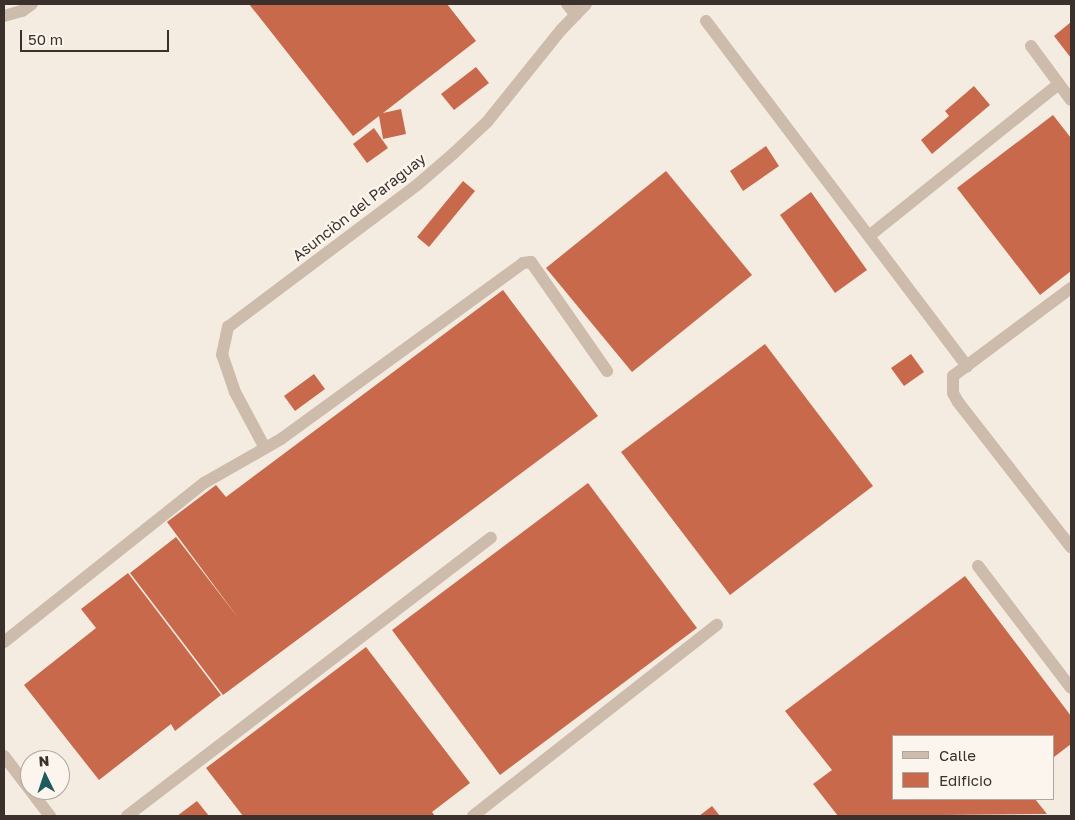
<!DOCTYPE html>
<html>
<head>
<meta charset="utf-8">
<style>
  body { margin:0 }
  #map { position:relative; width:1075px; height:820px; overflow:hidden; background:#f4ebe1; font-family:"Golos Text",sans-serif }
  div>[style] { position:absolute }
  .building>* { inset:0; background:#c8694b }
  .minor>* { height:12px; margin:-6px; padding:0 6px; transform-origin:6px; border-radius:6px; background:#cdbbac }
  span { translate:-50% -50%; white-space:nowrap; text-align:center; line-height:1.15; -webkit-text-stroke:4.5px #fbf5ee; paint-order:stroke }
  .street-label { font-size:15px; color:#3b302b }
  .frame { position:absolute; inset:0; border:5px solid #3b302b; pointer-events:none }
  .legend { position:absolute; left:892px; top:735px; width:162px; height:65px; box-sizing:border-box; background:#fbf5ee; border:1px solid #aea6a0; margin:0; padding:6px 9px; list-style:none; font-size:15px; color:#3b302b }
  .legend li { display:flex; align-items:center; gap:10px; height:25px }
  .legend b { width:25px; border:1px solid #aea6a0 }
  .north { position:absolute; left:20px; top:750px; width:50px; height:50px; box-sizing:border-box; background:#fbf5ee; border:1px solid #aea6a0; border-radius:50%; rotate:356deg; font-size:14px; font-weight:700; line-height:20px; text-align:center; color:#3b302b }
  .north::after { content:''; display:block; margin:auto; width:18px; height:22px; background:#1f5a5e; clip-path:polygon(50% 0,100% 100%,50% 72%,0 100%) }
  .scale { position:absolute; left:20px; top:30px; width:149px; height:22px; box-sizing:border-box; border:2px solid #3b302b; border-top:0; padding-left:6px; font-size:15px; line-height:18px; white-space:nowrap; color:#3b302b; -webkit-text-stroke:4px #fbf5ee; paint-order:stroke }
</style>
</head>
<body>
<div id="map">
  <div class="building">
    <div style="clip-path:polygon(249px 4px,447px 4px,476px 41px,383px 113px,401px 109px,406px 134px,383px 139px,379px 116px,353px 136px)"></div>
    <div style="clip-path:polygon(1071px 22px,1071px 58px,1054px 36px)"></div>
    <div style="clip-path:polygon(476px 67px,489px 83px,454px 110px,441px 94px)"></div>
    <div style="clip-path:polygon(974px 86px,990px 105px,932px 154px,921px 140px,949px 116px,945px 111px)"></div>
    <div style="clip-path:polygon(1053px 115px,1071px 138px,1071px 271px,1040px 295px,957px 188px)"></div>
    <div style="clip-path:polygon(374px 128px,388px 148px,367px 163px,353px 144px)"></div>
    <div style="clip-path:polygon(766px 146px,779px 166px,743px 191px,730px 171px)"></div>
    <div style="clip-path:polygon(666px 171px,752px 275px,632px 372px,546px 268px)"></div>
    <div style="clip-path:polygon(463px 181px,475px 191px,429px 247px,417px 237px)"></div>
    <div style="clip-path:polygon(811px 192px,867px 270px,835px 293px,780px 215px)"></div>
    <div style="clip-path:polygon(503px 290px,598px 416px,223px 695px,130px 573px,176px 537px,239px 619px,167px 522px,216px 485px,226px 497px)"></div>
    <div style="clip-path:polygon(765px 344px,873px 486px,730px 595px,621px 452px)"></div>
    <div style="clip-path:polygon(911px 354px,924px 372px,904px 386px,891px 368px)"></div>
    <div style="clip-path:polygon(314px 374px,325px 389px,295px 411px,284px 396px)"></div>
    <div style="clip-path:polygon(588px 483px,697px 628px,500px 775px,392px 630px)"></div>
    <div style="clip-path:polygon(128px 573px,221px 695px,175px 731px,171px 724px,99px 780px,24px 685px,96px 628px,81px 609px)"></div>
    <div style="clip-path:polygon(965px 576px,1071px 716px,1071px 744px,1054px 757px,1054px 736px,894px 736px,894px 799px,1035px 799px,1047px 814px,838px 816px,813px 784px,832px 770px,785px 711px)"></div>
    <div style="clip-path:polygon(366px 647px,470px 783px,432px 812px,435px 816px,243px 816px,206px 768px)"></div>
    <div style="clip-path:polygon(197px 801px,209px 816px,177px 816px)"></div>
    <div style="clip-path:polygon(712px 806px,720px 816px,699px 816px)"></div>
  </div>
  <div class="minor">
    <div style="left:567px;top:4px;width:14px;rotate:51deg"></div>
    <div style="left:4px;top:16px;width:19px;rotate:-16deg"></div>
    <div style="left:22px;top:11px;width:12px;rotate:-35deg"></div>
    <div style="left:706px;top:21px;width:433px;rotate:52.9deg"></div>
    <div style="left:1031px;top:46px;width:67px;rotate:53.5deg"></div>
    <div style="left:869px;top:236px;width:243px;rotate:-38.7deg"></div>
    <div style="left:1071px;top:288px;width:147px;rotate:143.3deg"></div>
    <div style="left:953px;top:376px;width:17px;rotate:90deg"></div>
    <div style="left:953px;top:393px;width:10px;rotate:61deg"></div>
    <div style="left:958px;top:402px;width:184px;rotate:52.1deg"></div>
    <div style="left:265px;top:448px;width:64px;rotate:-118.2deg"></div>
    <div style="left:235px;top:392px;width:39px;rotate:-109deg"></div>
    <div style="left:222px;top:355px;width:29px;rotate:-78deg"></div>
    <div style="left:228px;top:327px;width:236px;rotate:-36.9deg"></div>
    <div style="left:417px;top:185px;width:49px;rotate:-40.9deg"></div>
    <div style="left:454px;top:153px;width:45px;rotate:-43.2deg"></div>
    <div style="left:487px;top:122px;width:118px;rotate:-51.2deg"></div>
    <div style="left:561px;top:30px;width:36px;rotate:-46deg"></div>
    <div style="left:978px;top:566px;width:153px;rotate:52.7deg"></div>
    <div style="left:4px;top:642px;width:256px;rotate:-38.5deg"></div>
    <div style="left:204px;top:483px;width:89px;rotate:-29.7deg"></div>
    <div style="left:281px;top:439px;width:299px;rotate:-36deg"></div>
    <div style="left:523px;top:263px;width:8px;rotate:-7deg"></div>
    <div style="left:531px;top:262px;width:133px;rotate:55.1deg"></div>
    <div style="left:4px;top:756px;width:76px;rotate:52.5deg"></div>
    <div style="left:127px;top:816px;width:458px;rotate:-37.4deg"></div>
    <div style="left:473px;top:816px;width:310px;rotate:-38.1deg"></div>
  </div>
  <div class="street-label">
    <span style="left:359px;top:207px;rotate:-38deg">Asunciòn del Paraguay</span>
  </div>
  <div class="frame"></div>
  <ul class="legend">
  <li><b style="height:6px;background:#cdbbac"></b>Calle</li>
  <li><b style="height:14px;background:#c8694b"></b>Edificio</li>
  </ul>
  <div class="north">N</div>
  <div class="scale">50 m</div>
</div>
</body>
</html>
